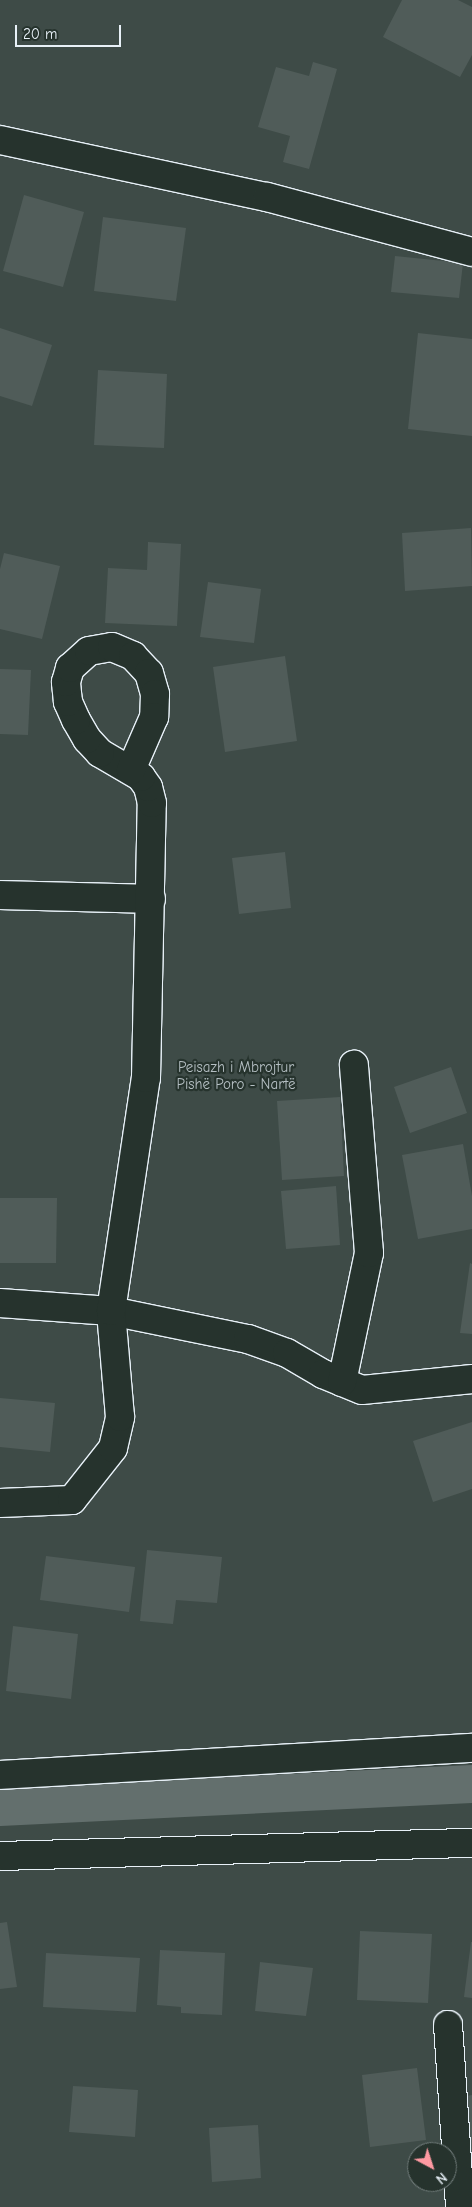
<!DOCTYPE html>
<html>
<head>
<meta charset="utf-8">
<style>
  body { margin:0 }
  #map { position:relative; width:472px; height:2207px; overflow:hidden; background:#26332d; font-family:"Comic Neue",sans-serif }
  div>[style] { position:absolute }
  .green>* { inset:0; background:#3e4b47 }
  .canal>* { height:38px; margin:-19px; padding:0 19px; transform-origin:19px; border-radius:19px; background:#636f6d }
  .building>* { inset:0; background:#505c59 }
  .roads { filter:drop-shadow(1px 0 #e8f1f8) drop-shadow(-1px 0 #e8f1f8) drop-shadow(0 1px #e8f1f8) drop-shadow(0 -1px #e8f1f8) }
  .minor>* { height:28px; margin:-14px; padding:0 14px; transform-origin:14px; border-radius:14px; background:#26332d }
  span { translate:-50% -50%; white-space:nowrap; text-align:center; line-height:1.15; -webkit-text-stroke:4.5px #26332d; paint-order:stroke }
  .park-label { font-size:15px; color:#b5bfc3 }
  .north { position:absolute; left:407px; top:2142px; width:50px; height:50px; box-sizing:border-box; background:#26332d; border:1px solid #747f7e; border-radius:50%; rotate:140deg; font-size:14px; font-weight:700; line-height:20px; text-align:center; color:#e8f1f8 }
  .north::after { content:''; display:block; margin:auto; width:18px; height:22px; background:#ff9aa2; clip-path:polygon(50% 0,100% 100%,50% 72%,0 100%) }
  .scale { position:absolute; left:15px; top:25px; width:106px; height:22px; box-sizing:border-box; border:2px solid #e8f1f8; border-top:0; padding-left:6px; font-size:15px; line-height:18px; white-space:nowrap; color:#e8f1f8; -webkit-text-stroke:4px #26332d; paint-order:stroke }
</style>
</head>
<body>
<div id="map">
  <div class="green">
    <div style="clip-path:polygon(evenodd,0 0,472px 0,472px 2207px,0 2207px,0 0,417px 2152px,447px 2152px,447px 2182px,417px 2182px,417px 2152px)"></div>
  </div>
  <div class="canal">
    <div style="left:0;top:1807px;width:473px;rotate:-2.8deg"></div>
  </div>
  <div class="building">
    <div style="clip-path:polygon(402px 0,458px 0,472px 7px,472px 55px,460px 77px,383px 37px)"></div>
    <div style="clip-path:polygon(313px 62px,337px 69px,309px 169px,283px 162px,290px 136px,258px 127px,276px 67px,309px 76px)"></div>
    <div style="clip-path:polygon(24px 195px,84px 212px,63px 287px,3px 271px)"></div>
    <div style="clip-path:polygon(103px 217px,186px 228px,176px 301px,94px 291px)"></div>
    <div style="clip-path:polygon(395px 256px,463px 263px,459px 298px,391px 292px)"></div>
    <div style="clip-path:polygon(0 328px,52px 345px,32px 406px,0 396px)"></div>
    <div style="clip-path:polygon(418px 333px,472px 339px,472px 436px,408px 429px)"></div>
    <div style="clip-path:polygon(98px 370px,167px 374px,164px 448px,94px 445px)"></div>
    <div style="clip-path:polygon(471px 528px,472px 586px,405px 591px,402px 533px)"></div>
    <div style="clip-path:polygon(148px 542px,181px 544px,177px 626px,105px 623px,108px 568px,147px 570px)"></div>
    <div style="clip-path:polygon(4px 553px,60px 566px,42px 639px,0 629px,0 569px)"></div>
    <div style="clip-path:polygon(208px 582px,261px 589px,254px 643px,200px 637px)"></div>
    <div style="clip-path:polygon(285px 656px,297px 741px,225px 752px,213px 667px)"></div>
    <div style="clip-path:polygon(0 669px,31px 670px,28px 735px,0 734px)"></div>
    <div style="clip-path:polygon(285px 852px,291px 908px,239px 914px,232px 858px)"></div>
    <div style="clip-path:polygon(451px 1067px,467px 1113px,410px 1133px,394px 1087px)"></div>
    <div style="clip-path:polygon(340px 1097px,344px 1176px,282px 1180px,277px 1101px)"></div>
    <div style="clip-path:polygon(463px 1144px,472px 1196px,472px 1229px,418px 1239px,402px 1155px)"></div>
    <div style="clip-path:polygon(336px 1186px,340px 1245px,286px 1249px,281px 1191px)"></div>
    <div style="clip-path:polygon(0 1198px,57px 1198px,56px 1263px,0 1263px)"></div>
    <div style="clip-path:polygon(470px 1263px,472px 1264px,472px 1334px,460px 1333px)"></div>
    <div style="clip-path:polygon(0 1398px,55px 1403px,50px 1452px,0 1447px)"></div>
    <div style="clip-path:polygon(472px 1422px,472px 1489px,433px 1502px,413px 1441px)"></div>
    <div style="clip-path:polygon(147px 1550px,222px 1557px,217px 1603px,176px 1600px,173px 1624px,140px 1621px)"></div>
    <div style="clip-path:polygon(46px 1556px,135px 1567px,129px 1612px,40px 1600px)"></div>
    <div style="clip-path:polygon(13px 1626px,78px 1634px,71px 1699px,6px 1691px)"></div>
    <div style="clip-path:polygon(7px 1922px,17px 1987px,0 1989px,0 1923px)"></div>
    <div style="clip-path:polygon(360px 1931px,432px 1934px,428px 2003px,357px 2000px)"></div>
    <div style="clip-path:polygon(471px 1942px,472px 1942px,472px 1998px,464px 1997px)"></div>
    <div style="clip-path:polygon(160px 1950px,225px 1953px,222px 2015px,181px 2013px,181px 2007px,157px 2005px)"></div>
    <div style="clip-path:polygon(46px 1953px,140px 1958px,136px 2012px,43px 2007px)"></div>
    <div style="clip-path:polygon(260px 1962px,313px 1968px,306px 2016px,255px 2011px)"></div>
    <div style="clip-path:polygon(417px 2068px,426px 2140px,370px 2147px,362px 2075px)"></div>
    <div style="clip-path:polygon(73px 2086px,138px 2090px,135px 2137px,69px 2132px)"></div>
    <div style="clip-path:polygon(472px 2095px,472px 2159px,471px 2159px,459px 2097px)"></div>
    <div style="clip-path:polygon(258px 2125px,261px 2178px,212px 2182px,209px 2128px)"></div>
  </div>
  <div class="roads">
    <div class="minor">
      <div style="left:0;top:140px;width:273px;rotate:12.1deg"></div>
      <div style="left:267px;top:197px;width:212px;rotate:15deg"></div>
      <div style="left:0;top:895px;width:151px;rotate:1.5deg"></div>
      <div style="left:0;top:1303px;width:111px;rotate:4.1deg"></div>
      <div style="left:111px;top:1311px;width:140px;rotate:11.6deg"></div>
      <div style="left:248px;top:1339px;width:41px;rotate:19.7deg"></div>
      <div style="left:287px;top:1353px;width:42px;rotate:30.3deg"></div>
      <div style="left:323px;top:1374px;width:42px;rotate:22.3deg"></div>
      <div style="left:362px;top:1390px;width:111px;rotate:-5.7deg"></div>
      <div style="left:342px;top:1382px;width:132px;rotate:-78.2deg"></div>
      <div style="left:369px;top:1253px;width:189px;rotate:-94.6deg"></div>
      <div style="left:0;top:1503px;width:72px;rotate:-2.4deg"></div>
      <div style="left:72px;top:1500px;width:66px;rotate:-51.7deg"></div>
      <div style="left:113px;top:1448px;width:32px;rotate:-77deg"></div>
      <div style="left:120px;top:1417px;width:106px;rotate:-94.9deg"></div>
      <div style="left:111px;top:1311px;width:236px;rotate:-81.5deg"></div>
      <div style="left:146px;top:1078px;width:275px;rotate:-88.8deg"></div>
      <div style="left:152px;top:803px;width:16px;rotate:-104deg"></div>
      <div style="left:148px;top:787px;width:12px;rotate:-125deg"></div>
      <div style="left:141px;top:777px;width:48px;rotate:-149.7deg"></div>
      <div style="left:100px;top:753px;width:19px;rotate:-133deg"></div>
      <div style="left:87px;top:739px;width:22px;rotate:-120deg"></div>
      <div style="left:76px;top:720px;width:20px;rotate:-114deg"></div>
      <div style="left:68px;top:702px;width:20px;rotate:-96deg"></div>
      <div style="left:66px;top:682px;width:15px;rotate:-74deg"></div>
      <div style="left:70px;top:668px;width:25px;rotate:-42deg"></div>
      <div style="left:89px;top:651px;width:23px;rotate:-10deg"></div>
      <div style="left:112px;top:647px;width:23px;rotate:23deg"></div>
      <div style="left:133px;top:656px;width:23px;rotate:47deg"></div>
      <div style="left:149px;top:673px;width:22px;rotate:74deg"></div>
      <div style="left:155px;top:694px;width:23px;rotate:92deg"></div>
      <div style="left:154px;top:717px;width:58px;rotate:113.5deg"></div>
      <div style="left:0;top:1775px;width:473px;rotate:-3.3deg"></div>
      <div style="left:0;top:1856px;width:472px;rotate:-1.6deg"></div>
      <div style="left:448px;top:2025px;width:182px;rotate:86.2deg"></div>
    </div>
  </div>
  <div class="park-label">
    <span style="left:236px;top:1076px">Peisazh i Mbrojtur<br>Pishë Poro - Nartë</span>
  </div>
  <div class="north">N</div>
  <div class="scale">20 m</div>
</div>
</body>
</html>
